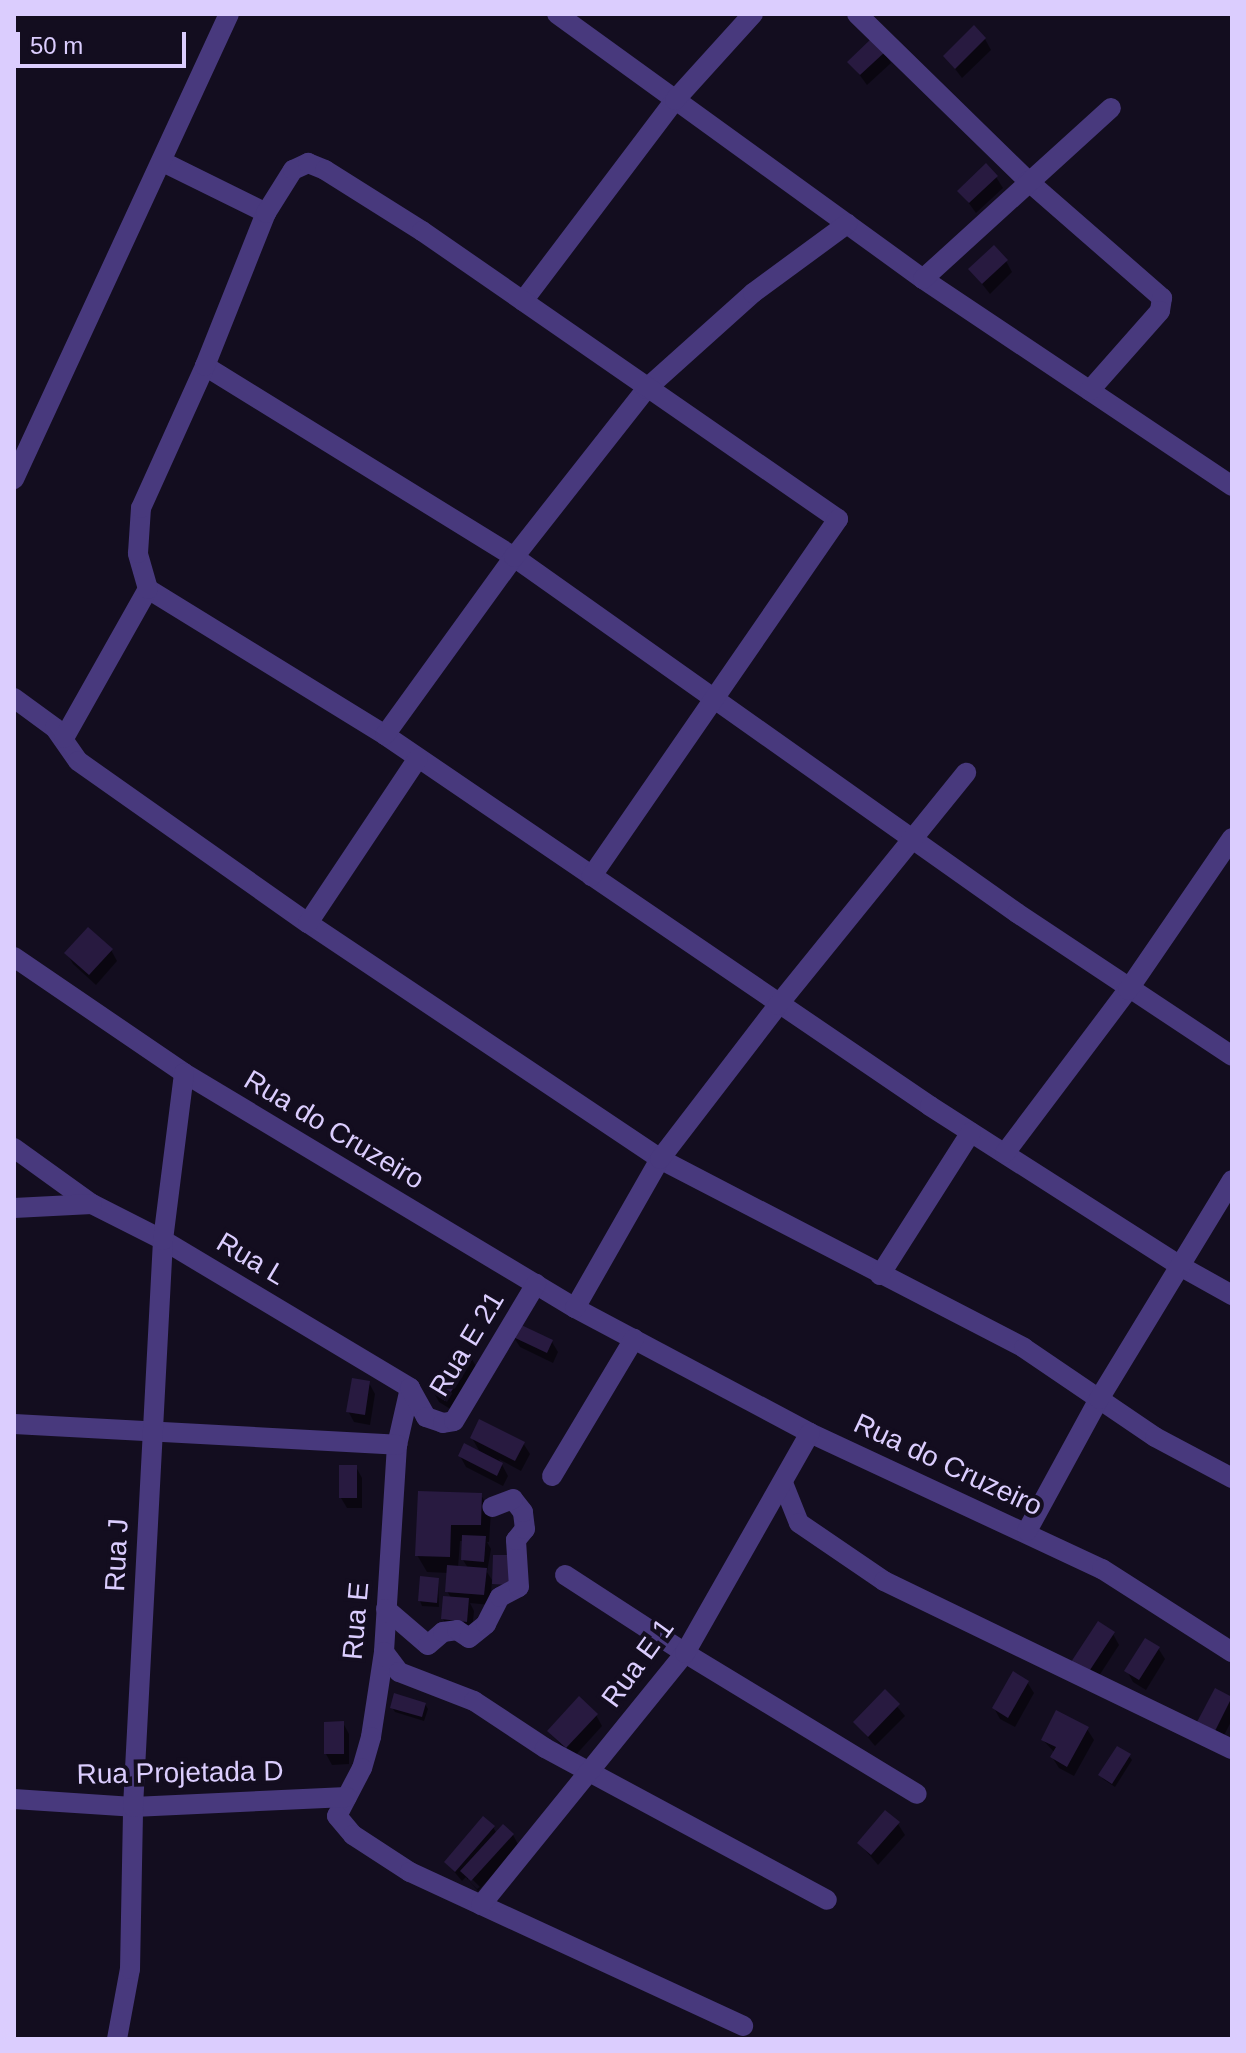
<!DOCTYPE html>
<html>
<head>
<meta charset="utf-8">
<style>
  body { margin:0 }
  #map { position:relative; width:1246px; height:2053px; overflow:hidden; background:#130d1f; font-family:Helvetica,sans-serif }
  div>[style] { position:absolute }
  .shadow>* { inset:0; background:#0007 }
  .building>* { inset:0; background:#281a40 }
  .minor>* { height:20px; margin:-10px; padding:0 10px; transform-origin:10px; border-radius:10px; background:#48397d }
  span { translate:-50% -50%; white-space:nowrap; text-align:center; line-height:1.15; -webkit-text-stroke:8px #130d1f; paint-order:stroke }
  .street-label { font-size:28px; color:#dbcdfe }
  .frame { position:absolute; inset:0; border:16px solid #dbcdfe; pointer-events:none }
  .scale { position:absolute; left:16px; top:32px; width:170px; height:36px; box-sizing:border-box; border:4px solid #dbcdfe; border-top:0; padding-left:10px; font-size:24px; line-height:28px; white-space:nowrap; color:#dbcdfe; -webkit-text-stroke:6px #130d1f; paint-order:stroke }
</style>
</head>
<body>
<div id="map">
  <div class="shadow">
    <div style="clip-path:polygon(985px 39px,991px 50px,962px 78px,946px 57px)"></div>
    <div style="clip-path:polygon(884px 52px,891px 63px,867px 85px,850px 62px)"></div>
    <div style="clip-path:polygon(996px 177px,1003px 188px,976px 213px,960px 191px)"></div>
    <div style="clip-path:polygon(1006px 261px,1012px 272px,990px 294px,971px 270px)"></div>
    <div style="clip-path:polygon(111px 950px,117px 961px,96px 985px,73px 964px,67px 953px)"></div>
    <div style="clip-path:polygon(513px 1336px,552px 1342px,558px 1352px,553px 1363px,520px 1347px)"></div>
    <div style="clip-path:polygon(472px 1359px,478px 1370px,452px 1410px,439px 1402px,433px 1391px)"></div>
    <div style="clip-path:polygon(369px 1383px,375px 1394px,370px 1425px,354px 1422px,348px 1411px)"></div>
    <div style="clip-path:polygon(472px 1438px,523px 1443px,530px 1454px,521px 1471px,499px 1459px,508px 1476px,503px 1486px,466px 1467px,460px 1456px,481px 1454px)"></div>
    <div style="clip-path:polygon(356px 1467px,362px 1478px,362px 1508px,347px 1508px,341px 1498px)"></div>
    <div style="clip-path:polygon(evenodd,481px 1495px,491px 1512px,489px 1542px,487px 1542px,491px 1549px,487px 1572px,492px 1580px,490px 1605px,470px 1603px,474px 1611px,472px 1632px,449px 1630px,443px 1619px,451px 1598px,447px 1591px,449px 1573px,427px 1572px,417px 1555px,481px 1495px,460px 1541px,464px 1541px,463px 1560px,468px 1568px,458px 1568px,460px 1541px)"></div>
    <div style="clip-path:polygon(438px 1579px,439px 1607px,422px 1606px,420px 1601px)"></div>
    <div style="clip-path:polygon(1113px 1634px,1119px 1645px,1095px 1682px,1080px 1672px)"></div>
    <div style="clip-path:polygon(1158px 1648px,1165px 1659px,1146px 1690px,1133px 1682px,1127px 1671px)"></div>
    <div style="clip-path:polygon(1027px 1682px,1034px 1693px,1015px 1727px,1000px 1719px,994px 1708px)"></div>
    <div style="clip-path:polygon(885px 1692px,905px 1716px,875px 1746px,855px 1722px)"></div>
    <div style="clip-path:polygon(1231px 1699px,1232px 1720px,1221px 1741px,1206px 1733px)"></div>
    <div style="clip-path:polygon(425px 1704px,428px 1709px,424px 1721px,395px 1712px,392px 1707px)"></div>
    <div style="clip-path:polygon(596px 1715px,602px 1726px,573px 1758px,549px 1732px)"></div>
    <div style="clip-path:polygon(343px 1723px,349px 1734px,349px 1764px,332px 1765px,326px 1754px)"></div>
    <div style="clip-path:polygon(1087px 1729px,1094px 1740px,1074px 1776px,1059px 1768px,1052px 1757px,1055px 1753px,1043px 1740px)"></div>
    <div style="clip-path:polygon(1129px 1756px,1132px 1760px,1115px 1787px,1103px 1779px,1101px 1775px)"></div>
    <div style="clip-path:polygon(898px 1824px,905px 1835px,878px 1865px,859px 1843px)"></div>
    <div style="clip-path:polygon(493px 1827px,497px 1834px,513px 1835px,519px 1846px,478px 1891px,469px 1881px,477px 1889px,480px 1887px,468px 1875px,468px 1880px,466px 1877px,462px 1881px,446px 1862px)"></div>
  </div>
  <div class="building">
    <div style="clip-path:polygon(974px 25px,986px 38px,955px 69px,943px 56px)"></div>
    <div style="clip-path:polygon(873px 37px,886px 51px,860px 75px,847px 62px)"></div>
    <div style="clip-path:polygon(986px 163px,998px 176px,969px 203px,957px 191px)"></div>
    <div style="clip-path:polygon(994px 245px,1008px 260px,982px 284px,968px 269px)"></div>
    <div style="clip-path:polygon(88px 927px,113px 949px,89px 975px,64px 953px)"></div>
    <div style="clip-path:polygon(517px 1323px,553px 1340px,547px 1353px,511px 1336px)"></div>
    <div style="clip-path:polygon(458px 1348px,473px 1358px,445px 1401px,430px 1391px)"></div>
    <div style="clip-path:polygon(352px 1378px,370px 1381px,365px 1415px,346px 1412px)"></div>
    <div style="clip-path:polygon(479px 1419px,525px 1442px,515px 1461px,470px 1438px)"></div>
    <div style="clip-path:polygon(464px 1443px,503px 1463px,497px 1476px,458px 1456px)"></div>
    <div style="clip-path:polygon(339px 1465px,357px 1465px,357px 1498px,339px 1498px)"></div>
    <div style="clip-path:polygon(418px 1491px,482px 1493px,481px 1525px,451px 1525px,450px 1557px,415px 1556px)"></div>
    <div style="clip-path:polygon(462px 1535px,486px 1536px,484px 1562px,461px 1560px)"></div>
    <div style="clip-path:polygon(493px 1555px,513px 1555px,511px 1585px,492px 1584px)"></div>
    <div style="clip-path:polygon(447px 1565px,487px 1568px,484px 1595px,445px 1592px)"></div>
    <div style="clip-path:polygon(420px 1576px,439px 1578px,437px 1603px,418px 1601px)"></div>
    <div style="clip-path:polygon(443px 1596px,469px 1598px,467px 1622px,441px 1619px)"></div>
    <div style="clip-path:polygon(1098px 1621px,1115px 1632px,1088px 1673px,1071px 1662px)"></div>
    <div style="clip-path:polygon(1145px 1638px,1160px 1647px,1139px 1680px,1124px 1671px)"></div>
    <div style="clip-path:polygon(1013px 1671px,1029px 1681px,1008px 1718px,992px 1708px)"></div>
    <div style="clip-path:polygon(1215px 1688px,1232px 1697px,1215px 1731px,1197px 1722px)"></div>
    <div style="clip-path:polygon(885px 1689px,900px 1704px,868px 1737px,853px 1722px)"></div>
    <div style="clip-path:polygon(394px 1693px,426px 1703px,422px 1717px,390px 1708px)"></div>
    <div style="clip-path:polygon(579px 1696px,598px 1714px,566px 1748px,547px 1731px)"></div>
    <div style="clip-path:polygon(1056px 1710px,1089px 1727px,1067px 1767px,1050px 1757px,1056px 1747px,1041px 1740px)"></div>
    <div style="clip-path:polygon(344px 1721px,344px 1754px,324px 1754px,324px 1722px)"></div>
    <div style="clip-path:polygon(1117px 1746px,1131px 1754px,1112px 1784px,1098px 1775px)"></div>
    <div style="clip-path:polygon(885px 1810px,900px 1822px,871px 1855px,857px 1843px)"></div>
    <div style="clip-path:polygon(483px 1816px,495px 1826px,455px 1872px,444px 1862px)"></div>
    <div style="clip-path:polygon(503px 1824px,514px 1834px,471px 1881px,460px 1871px)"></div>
  </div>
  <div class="minor">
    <div style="left:557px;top:14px;width:452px;rotate:35.9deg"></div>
    <div style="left:923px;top:279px;width:372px;rotate:33.8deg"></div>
    <div style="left:857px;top:14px;width:239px;rotate:44.3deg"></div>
    <div style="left:1028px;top:181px;width:178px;rotate:41.1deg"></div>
    <div style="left:1162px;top:298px;width:13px;rotate:99deg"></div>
    <div style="left:1160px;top:311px;width:106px;rotate:131.5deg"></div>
    <div style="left:163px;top:162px;width:115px;rotate:26.3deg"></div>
    <div style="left:923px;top:279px;width:254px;rotate:-42.3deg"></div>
    <div style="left:523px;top:301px;width:252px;rotate:-52.9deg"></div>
    <div style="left:675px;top:100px;width:116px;rotate:-47.8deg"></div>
    <div style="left:205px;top:366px;width:363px;rotate:31.7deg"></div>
    <div style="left:514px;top:557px;width:616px;rotate:35.29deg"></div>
    <div style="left:1017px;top:913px;width:258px;rotate:33.6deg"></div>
    <div style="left:14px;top:479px;width:512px;rotate:-65.19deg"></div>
    <div style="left:148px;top:589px;width:278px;rotate:31.6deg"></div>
    <div style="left:385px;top:735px;width:659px;rotate:34.24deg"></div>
    <div style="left:930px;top:1106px;width:297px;rotate:32.6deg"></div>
    <div style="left:1180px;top:1266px;width:60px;rotate:29.1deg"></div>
    <div style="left:14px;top:698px;width:51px;rotate:36.2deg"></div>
    <div style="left:55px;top:728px;width:40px;rotate:55.1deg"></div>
    <div style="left:78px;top:761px;width:281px;rotate:35.2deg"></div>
    <div style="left:308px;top:923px;width:424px;rotate:33.8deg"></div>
    <div style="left:660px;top:1159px;width:410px;rotate:27.4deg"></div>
    <div style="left:1024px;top:1348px;width:158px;rotate:34.2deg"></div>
    <div style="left:1155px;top:1437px;width:87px;rotate:28deg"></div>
    <div style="left:385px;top:735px;width:220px;rotate:-54.1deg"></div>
    <div style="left:514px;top:557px;width:214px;rotate:-51.8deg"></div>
    <div style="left:646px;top:389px;width:144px;rotate:-41.9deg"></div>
    <div style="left:753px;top:293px;width:117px;rotate:-36.3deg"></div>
    <div style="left:64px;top:738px;width:171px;rotate:-60.6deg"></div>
    <div style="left:148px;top:589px;width:37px;rotate:-106deg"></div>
    <div style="left:138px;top:553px;width:45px;rotate:-86.2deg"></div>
    <div style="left:141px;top:508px;width:156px;rotate:-65.7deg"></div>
    <div style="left:205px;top:366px;width:165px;rotate:-68.3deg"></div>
    <div style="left:266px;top:213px;width:51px;rotate:-57.9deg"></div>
    <div style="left:293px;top:170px;width:17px;rotate:-25deg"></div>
    <div style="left:308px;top:163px;width:18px;rotate:22deg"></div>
    <div style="left:325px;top:170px;width:115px;rotate:32.2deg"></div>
    <div style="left:422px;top:231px;width:506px;rotate:34.7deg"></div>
    <div style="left:838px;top:519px;width:434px;rotate:124.6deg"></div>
    <div style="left:308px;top:923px;width:198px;rotate:-56.3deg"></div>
    <div style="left:14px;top:957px;width:206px;rotate:34.3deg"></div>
    <div style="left:184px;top:1073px;width:456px;rotate:31deg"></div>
    <div style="left:575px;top:1308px;width:266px;rotate:28deg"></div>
    <div style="left:810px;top:1433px;width:322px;rotate:25deg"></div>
    <div style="left:1102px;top:1569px;width:154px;rotate:32.6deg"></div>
    <div style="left:14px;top:1148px;width:96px;rotate:35.7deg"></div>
    <div style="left:92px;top:1204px;width:80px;rotate:26.9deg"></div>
    <div style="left:163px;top:1240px;width:288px;rotate:30.9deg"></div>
    <div style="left:1005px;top:1153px;width:204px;rotate:-53deg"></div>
    <div style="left:1128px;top:990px;width:184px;rotate:-55.6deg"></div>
    <div style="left:14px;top:1208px;width:78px;rotate:-2.9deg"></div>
    <div style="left:880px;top:1275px;width:169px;rotate:-57.5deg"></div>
    <div style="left:575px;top:1308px;width:172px;rotate:-60.3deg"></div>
    <div style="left:660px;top:1159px;width:194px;rotate:-52.5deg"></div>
    <div style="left:778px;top:1005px;width:299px;rotate:-51deg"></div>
    <div style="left:410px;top:1388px;width:58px;rotate:102.8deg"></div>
    <div style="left:397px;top:1445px;width:207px;rotate:93.6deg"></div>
    <div style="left:384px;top:1652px;width:86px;rotate:98.7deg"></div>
    <div style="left:371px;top:1737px;width:32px;rotate:106deg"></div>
    <div style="left:362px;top:1768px;width:54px;rotate:117.5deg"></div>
    <div style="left:337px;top:1816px;width:25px;rotate:50deg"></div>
    <div style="left:353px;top:1835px;width:68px;rotate:33deg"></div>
    <div style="left:410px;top:1872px;width:367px;rotate:24.8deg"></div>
    <div style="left:410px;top:1388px;width:33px;rotate:61deg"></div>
    <div style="left:426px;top:1417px;width:18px;rotate:19deg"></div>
    <div style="left:443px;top:1423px;width:11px;rotate:-10deg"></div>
    <div style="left:454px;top:1421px;width:160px;rotate:-59.1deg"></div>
    <div style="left:14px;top:1424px;width:384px;rotate:3.1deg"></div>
    <div style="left:552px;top:1476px;width:160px;rotate:-59.1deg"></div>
    <div style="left:783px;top:1483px;width:43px;rotate:68.2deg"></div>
    <div style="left:799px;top:1523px;width:103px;rotate:34.3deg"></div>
    <div style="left:884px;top:1581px;width:386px;rotate:25.8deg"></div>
    <div style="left:1027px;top:1531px;width:150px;rotate:-61.4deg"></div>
    <div style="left:1099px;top:1399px;width:256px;rotate:-58.7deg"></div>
    <div style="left:565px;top:1575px;width:143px;rotate:33deg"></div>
    <div style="left:685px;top:1653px;width:271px;rotate:31.3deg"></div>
    <div style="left:386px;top:1609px;width:55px;rotate:40.6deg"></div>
    <div style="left:428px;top:1645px;width:20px;rotate:-41deg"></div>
    <div style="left:443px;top:1632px;width:14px;rotate:-8deg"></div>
    <div style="left:457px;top:1630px;width:14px;rotate:34deg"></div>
    <div style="left:469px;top:1638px;width:22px;rotate:-39deg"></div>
    <div style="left:486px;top:1624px;width:30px;rotate:-63deg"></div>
    <div style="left:500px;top:1597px;width:21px;rotate:-28deg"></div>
    <div style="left:519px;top:1587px;width:47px;rotate:-93.7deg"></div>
    <div style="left:516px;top:1540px;width:14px;rotate:-51deg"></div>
    <div style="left:525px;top:1529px;width:17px;rotate:-97deg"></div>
    <div style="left:523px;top:1512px;width:16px;rotate:-128deg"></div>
    <div style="left:513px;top:1499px;width:22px;rotate:159deg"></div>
    <div style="left:384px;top:1652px;width:25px;rotate:53deg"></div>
    <div style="left:399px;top:1672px;width:80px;rotate:21.1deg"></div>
    <div style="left:474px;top:1701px;width:85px;rotate:33.5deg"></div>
    <div style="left:545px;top:1748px;width:320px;rotate:28.3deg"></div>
    <div style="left:14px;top:1799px;width:119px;rotate:3.8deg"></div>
    <div style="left:133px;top:1807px;width:214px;rotate:-2.7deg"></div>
    <div style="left:481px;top:1905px;width:324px;rotate:-51deg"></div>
    <div style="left:685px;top:1653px;width:253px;rotate:-60.4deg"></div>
    <div style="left:117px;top:2039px;width:71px;rotate:-79.5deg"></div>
    <div style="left:130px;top:1969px;width:162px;rotate:-88.9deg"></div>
    <div style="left:133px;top:1807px;width:568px;rotate:-86.97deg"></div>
    <div style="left:163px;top:1240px;width:168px;rotate:-82.8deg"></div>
  </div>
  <div class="street-label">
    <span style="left:334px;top:1130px;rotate:31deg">Rua do Cruzeiro</span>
    <span style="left:251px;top:1259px;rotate:31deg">Rua L</span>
    <span style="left:467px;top:1344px;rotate:-59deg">Rua E 21</span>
    <span style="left:948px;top:1465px;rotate:25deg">Rua do Cruzeiro</span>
    <span style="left:117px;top:1555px;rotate:-87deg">Rua J</span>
    <span style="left:356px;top:1621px;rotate:-85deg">Rua E</span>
    <span style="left:638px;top:1663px;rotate:-54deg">Rua E 1</span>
    <span style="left:180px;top:1773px;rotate:-1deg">Rua Projetada D</span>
  </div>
  <div class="frame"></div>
  <div class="scale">50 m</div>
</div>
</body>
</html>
